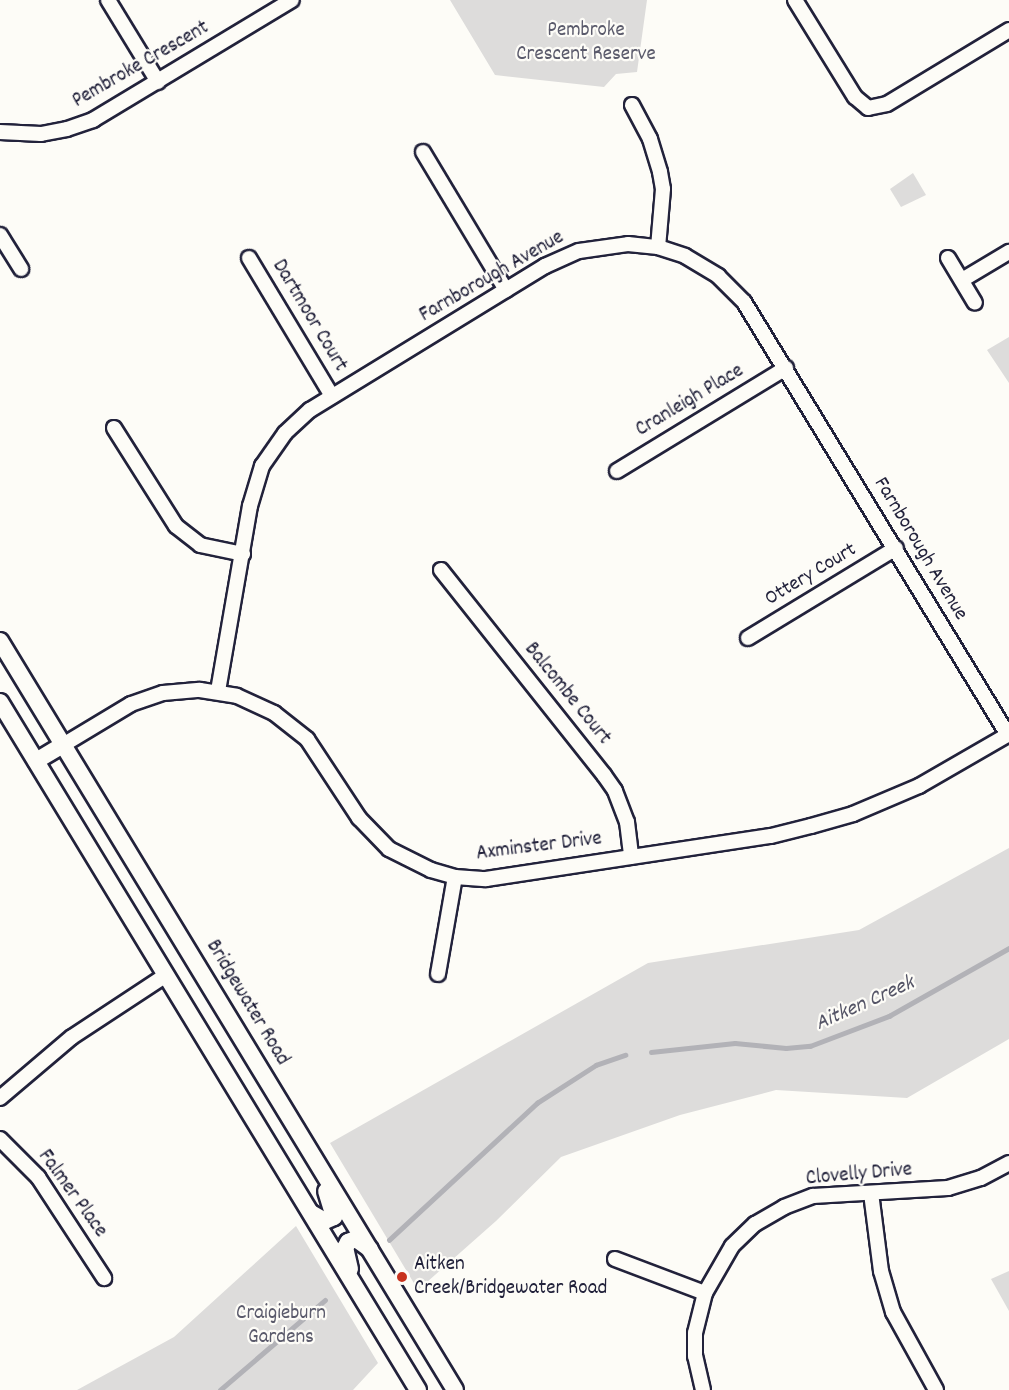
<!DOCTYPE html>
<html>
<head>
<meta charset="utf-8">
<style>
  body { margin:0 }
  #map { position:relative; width:1009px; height:1390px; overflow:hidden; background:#fdfcf7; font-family:Dekko,sans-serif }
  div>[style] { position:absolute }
  .green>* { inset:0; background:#dddcdb }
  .stream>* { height:4.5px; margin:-2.25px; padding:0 2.25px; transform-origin:2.25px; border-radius:2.25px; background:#b2b2b7 }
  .roads { filter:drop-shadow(2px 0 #22223b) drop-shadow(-2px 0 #22223b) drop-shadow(0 2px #22223b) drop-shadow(0 -2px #22223b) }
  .minor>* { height:14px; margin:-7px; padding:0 7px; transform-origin:7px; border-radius:7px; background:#fdfcf7 }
  .tertiary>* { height:16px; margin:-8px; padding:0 8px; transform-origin:8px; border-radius:8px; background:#fdfcf7 }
  .dots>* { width:16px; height:16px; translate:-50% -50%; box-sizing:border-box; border:3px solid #fdfcf7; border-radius:50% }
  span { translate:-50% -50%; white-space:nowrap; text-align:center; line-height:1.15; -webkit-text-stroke:4.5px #fdfcf7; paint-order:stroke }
  .park-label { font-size:21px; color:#5a5a6b }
  .street-label { font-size:21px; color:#22223b }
  .poi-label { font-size:21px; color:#22223b }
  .left { translate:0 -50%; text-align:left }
  .water-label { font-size:22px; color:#545466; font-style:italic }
</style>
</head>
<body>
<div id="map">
  <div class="green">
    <div style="clip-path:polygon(450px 0,647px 0,637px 72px,616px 74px,604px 87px,495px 75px)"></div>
    <div style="clip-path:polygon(913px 173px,926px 195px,901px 207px,890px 189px)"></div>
    <div style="clip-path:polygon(1009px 337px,1009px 383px,987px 350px)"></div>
    <div style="clip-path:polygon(1009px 848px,1009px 1039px,907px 1098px,776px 1090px,680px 1115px,561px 1157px,496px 1221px,418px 1290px,330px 1143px,648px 963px,859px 930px)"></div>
    <div style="clip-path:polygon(296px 1226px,378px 1363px,353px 1390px,77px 1390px,174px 1337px)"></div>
    <div style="clip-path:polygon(1009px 1271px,1009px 1311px,991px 1279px)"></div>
  </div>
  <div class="stream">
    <div style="left:651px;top:1052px;width:84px;rotate:-6.1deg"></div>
    <div style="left:735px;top:1043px;width:51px;rotate:5.6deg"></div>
    <div style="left:786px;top:1048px;width:24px;rotate:-5deg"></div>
    <div style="left:810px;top:1046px;width:85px;rotate:-20.8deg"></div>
    <div style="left:889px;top:1016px;width:138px;rotate:-29.5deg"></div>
    <div style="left:389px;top:1240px;width:202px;rotate:-42.8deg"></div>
    <div style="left:537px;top:1103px;width:70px;rotate:-32.8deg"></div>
    <div style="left:596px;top:1065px;width:31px;rotate:-19deg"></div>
    <div style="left:220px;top:1390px;width:138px;rotate:-40.6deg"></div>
  </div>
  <div class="roads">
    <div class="minor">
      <div style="left:108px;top:0;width:96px;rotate:58.6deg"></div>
      <div style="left:795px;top:0;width:114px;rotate:58.3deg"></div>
      <div style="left:855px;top:97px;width:17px;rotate:40deg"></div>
      <div style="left:868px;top:108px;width:19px;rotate:-12deg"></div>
      <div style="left:887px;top:104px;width:143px;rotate:-31.2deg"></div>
      <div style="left:632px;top:105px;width:38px;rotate:62deg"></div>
      <div style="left:650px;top:139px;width:34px;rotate:73deg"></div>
      <div style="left:660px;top:172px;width:17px;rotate:80deg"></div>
      <div style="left:663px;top:189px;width:58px;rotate:94.9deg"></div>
      <div style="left:0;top:132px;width:41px;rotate:2.8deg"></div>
      <div style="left:41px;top:134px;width:26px;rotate:-11deg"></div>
      <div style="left:67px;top:129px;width:28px;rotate:-19deg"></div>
      <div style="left:93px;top:120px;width:232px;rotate:-31.1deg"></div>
      <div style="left:423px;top:152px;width:161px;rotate:59deg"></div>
      <div style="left:0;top:235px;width:40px;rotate:58deg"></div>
      <div style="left:249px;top:258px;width:161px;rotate:59deg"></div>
      <div style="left:948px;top:258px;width:52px;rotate:59deg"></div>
      <div style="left:962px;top:280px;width:55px;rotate:-30.8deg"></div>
      <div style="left:114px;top:428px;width:116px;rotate:57.7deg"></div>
      <div style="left:176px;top:526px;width:31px;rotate:38deg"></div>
      <div style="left:200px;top:545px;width:44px;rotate:11.8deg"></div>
      <div style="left:617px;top:471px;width:198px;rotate:-31.4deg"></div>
      <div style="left:441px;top:570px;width:262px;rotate:51.5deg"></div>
      <div style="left:604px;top:775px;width:19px;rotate:55deg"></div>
      <div style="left:615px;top:791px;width:33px;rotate:69deg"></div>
      <div style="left:627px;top:822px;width:35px;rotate:83deg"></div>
      <div style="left:748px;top:638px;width:173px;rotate:-31.3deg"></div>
      <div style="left:218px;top:691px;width:188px;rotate:-80.2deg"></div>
      <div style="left:250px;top:506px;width:42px;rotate:-73.3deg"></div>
      <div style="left:262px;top:466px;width:40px;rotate:-55.1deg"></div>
      <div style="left:285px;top:433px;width:34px;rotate:-43deg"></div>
      <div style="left:310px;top:410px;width:276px;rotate:-31.5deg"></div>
      <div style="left:545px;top:266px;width:37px;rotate:-24deg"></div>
      <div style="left:579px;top:251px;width:49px;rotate:-8.1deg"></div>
      <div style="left:628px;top:244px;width:30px;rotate:6deg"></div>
      <div style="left:658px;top:247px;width:28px;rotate:18deg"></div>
      <div style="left:685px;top:256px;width:39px;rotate:31deg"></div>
      <div style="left:718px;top:276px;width:37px;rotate:45deg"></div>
      <div style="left:744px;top:302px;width:507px;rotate:58.63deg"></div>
      <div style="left:63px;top:745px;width:79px;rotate:-31.1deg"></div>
      <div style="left:131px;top:704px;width:34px;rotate:-19deg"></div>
      <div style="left:163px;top:693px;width:37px;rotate:-5deg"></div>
      <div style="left:200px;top:690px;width:37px;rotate:9deg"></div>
      <div style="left:237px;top:696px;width:41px;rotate:24.7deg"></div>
      <div style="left:274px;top:713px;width:42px;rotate:38.2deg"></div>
      <div style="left:307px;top:739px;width:95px;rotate:56.6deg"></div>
      <div style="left:359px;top:818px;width:43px;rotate:45.9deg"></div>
      <div style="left:389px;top:849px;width:47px;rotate:26.6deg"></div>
      <div style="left:431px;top:870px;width:25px;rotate:16deg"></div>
      <div style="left:455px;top:877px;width:31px;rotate:4deg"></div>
      <div style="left:486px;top:879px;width:288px;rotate:-8.6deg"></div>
      <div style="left:771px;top:836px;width:41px;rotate:-14deg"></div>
      <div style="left:811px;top:826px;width:44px;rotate:-15.9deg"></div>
      <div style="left:853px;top:814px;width:72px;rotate:-23deg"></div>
      <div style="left:919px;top:786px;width:104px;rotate:-30deg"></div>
      <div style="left:438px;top:974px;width:98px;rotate:-80.1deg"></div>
      <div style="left:0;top:1098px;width:94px;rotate:-40.3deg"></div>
      <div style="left:72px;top:1037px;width:113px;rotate:-33.4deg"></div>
      <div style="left:0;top:1139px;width:54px;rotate:45deg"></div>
      <div style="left:38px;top:1177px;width:121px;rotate:56.8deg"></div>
      <div style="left:871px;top:1193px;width:79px;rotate:82.7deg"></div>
      <div style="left:881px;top:1271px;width:43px;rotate:73.7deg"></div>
      <div style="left:893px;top:1312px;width:89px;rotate:61.1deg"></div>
      <div style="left:615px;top:1259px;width:96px;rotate:20.7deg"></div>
      <div style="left:703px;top:1390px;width:35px;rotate:-103deg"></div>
      <div style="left:695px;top:1356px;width:23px;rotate:-90deg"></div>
      <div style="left:695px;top:1333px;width:41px;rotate:-76deg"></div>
      <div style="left:705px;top:1293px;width:54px;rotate:-60.1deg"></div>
      <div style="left:732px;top:1246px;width:32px;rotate:-44deg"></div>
      <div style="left:755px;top:1224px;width:34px;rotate:-30deg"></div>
      <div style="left:784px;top:1207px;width:31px;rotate:-21deg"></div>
      <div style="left:813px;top:1196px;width:135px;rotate:-3.4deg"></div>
      <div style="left:948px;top:1188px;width:34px;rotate:-17deg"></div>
      <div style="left:981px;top:1178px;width:32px;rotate:-28deg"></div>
    </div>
    <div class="tertiary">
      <div style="left:0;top:641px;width:876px;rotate:58.72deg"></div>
      <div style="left:0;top:702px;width:805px;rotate:58.72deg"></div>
      <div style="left:36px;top:761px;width:31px;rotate:-31deg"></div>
      <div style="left:311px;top:1213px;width:16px;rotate:30deg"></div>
      <div style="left:325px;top:1221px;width:10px;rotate:-24deg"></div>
      <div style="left:334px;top:1217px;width:27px;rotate:-107deg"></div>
      <div style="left:350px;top:1269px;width:22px;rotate:-103deg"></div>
      <div style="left:345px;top:1248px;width:7px;rotate:-63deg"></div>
      <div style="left:348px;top:1242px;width:9px;rotate:-21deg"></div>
      <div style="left:356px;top:1239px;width:17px;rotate:36deg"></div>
    </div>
  </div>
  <div class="dots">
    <div style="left:402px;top:1277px;background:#c8321e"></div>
  </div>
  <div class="park-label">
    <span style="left:586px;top:43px">Pembroke<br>Crescent Reserve</span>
    <span style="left:281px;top:1326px">Craigieburn<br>Gardens</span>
  </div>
  <div class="street-label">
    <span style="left:141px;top:65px;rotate:-30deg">Pembroke Crescent</span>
    <span style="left:492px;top:277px;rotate:-30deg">Farnborough Avenue</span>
    <span style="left:309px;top:316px;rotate:59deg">Dartmoor Court</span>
    <span style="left:690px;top:401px;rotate:-31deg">Cranleigh Place</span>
    <span style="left:920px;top:549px;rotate:59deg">Farnborough Avenue</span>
    <span style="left:811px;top:575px;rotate:-31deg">Ottery Court</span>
    <span style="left:567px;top:694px;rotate:51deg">Balcombe Court</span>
    <span style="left:539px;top:847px;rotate:-7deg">Axminster Drive</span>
    <span style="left:247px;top:1003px;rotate:59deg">Bridgewater Road</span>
    <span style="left:859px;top:1175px;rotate:-5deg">Clovelly Drive</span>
    <span style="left:72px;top:1194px;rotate:54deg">Falmer Place</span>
  </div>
  <div class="poi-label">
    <span class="left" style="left:414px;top:1277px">Aitken<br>Creek/Bridgewater Road</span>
  </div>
  <div class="water-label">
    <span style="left:865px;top:1004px;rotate:-24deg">Aitken Creek</span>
  </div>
</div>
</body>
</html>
